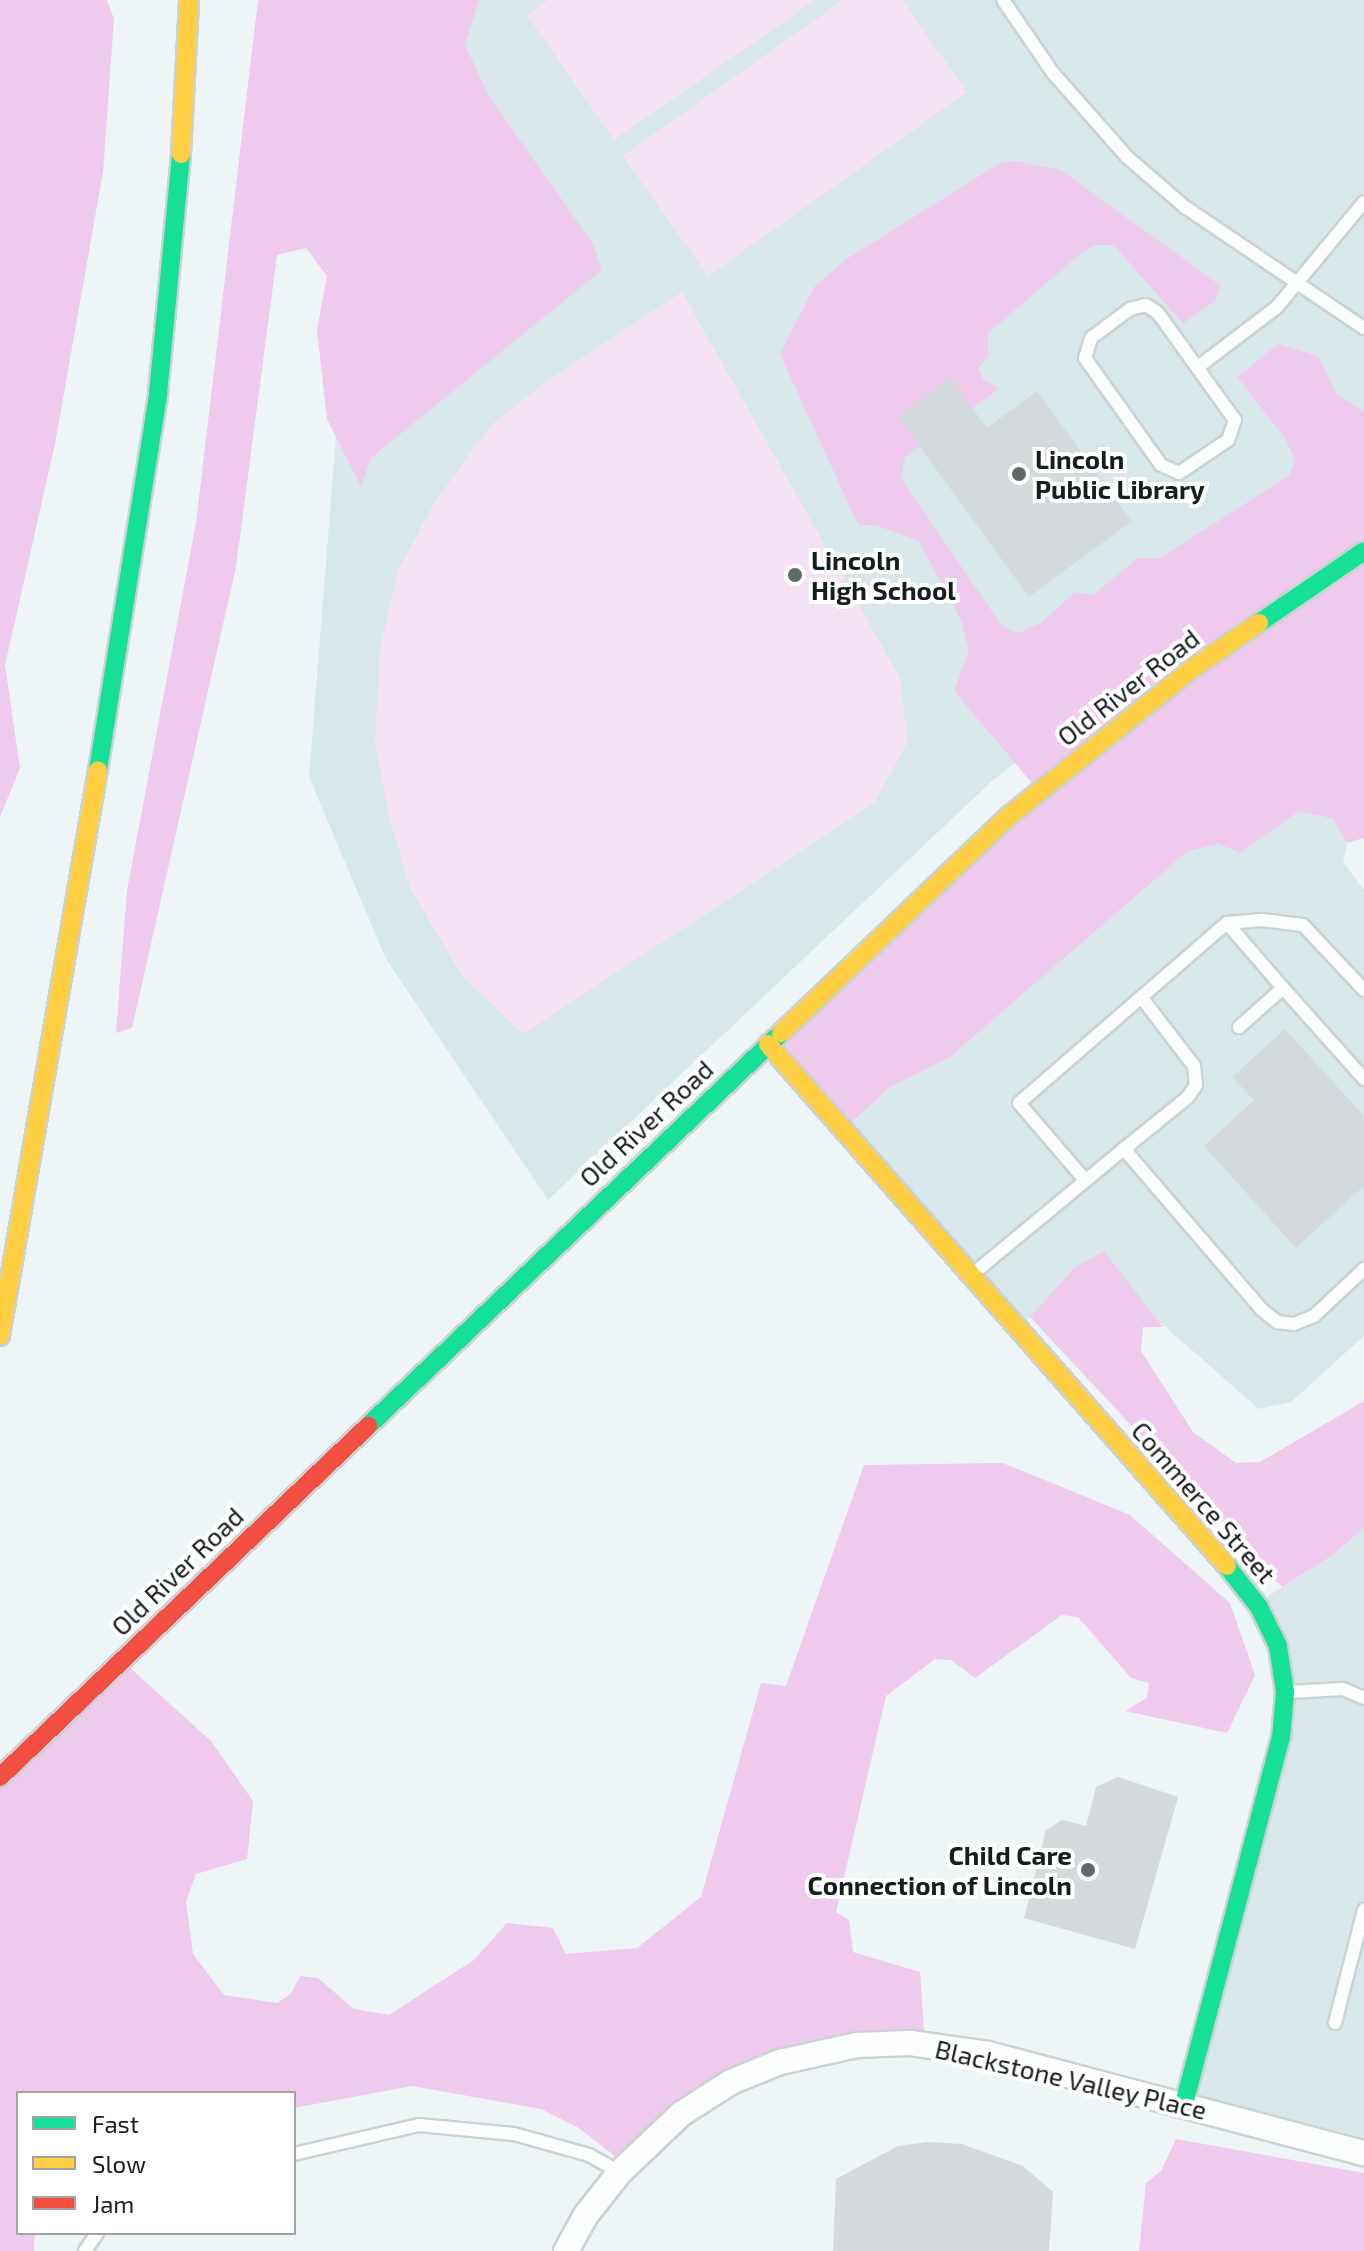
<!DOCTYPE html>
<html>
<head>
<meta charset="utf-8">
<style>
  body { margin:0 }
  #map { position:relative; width:1364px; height:2251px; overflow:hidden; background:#edf5f6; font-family:"Exo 2",sans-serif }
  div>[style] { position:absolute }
  .built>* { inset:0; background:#d8e8ea }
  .green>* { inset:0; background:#f6e2f5 }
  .forest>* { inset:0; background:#f0caec }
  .building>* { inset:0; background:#d4dadb }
  .roads { filter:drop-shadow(2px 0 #ccd2d3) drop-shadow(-2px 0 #ccd2d3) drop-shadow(0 2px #ccd2d3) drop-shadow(0 -2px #ccd2d3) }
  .lane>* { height:12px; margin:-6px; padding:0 6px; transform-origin:6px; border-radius:6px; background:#fcfefe }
  .street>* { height:24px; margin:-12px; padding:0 12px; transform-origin:12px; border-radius:12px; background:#fcfefe }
  .fast>* { height:18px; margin:-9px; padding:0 9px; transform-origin:9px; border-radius:9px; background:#16e098 }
  .slow>* { height:18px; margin:-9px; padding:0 9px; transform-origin:9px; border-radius:9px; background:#ffcf43 }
  .jam>* { height:18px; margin:-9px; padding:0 9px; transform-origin:9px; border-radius:9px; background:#f24e42 }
  .dots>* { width:22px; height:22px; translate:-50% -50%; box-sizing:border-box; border:4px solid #fff; border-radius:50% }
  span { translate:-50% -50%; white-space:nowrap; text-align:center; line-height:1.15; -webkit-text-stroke:8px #fff; paint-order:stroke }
  .poi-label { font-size:26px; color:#171c1d; font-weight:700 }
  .left { translate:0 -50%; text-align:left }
  .right { translate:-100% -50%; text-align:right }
  .street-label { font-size:26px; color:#171c1d }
  .legend { position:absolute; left:16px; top:2091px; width:280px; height:144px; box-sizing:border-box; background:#fff; border:2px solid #a2a4a5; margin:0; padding:10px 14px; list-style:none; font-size:24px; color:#171c1d }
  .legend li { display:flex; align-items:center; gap:16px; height:40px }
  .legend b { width:40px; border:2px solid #a2a4a5 }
</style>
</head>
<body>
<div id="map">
  <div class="built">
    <div style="clip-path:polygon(453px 0,1364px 0,1364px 511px,1100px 693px,990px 783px,548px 1200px,386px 959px,309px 777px,341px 373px)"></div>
    <div style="clip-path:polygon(1300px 811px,1333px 819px,1347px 843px,1343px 862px,1364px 890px,1364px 1336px,1291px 1402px,1259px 1409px,1161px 1323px,1049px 1298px,1023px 1324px,847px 1127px,890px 1087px,949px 1058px,1187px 852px,1218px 844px,1240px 853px)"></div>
    <div style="clip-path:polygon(1364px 1528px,1364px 2150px,1191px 2107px,1295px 1695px,1257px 1603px,1333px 1555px)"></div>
  </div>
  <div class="green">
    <div style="clip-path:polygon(548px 0,815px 0,614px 140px,527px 15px)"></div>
    <div style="clip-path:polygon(843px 0,902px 0,967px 92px,708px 276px,623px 156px)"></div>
    <div style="clip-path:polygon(682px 292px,901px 680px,907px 743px,874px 803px,523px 1034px,463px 977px,410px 888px,389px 816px,375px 742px,380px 648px,398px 571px,435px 502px,491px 425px,542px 385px)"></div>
  </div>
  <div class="forest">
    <div style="clip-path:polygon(0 0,107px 0,114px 19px,103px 172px,55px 444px,5px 665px,20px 768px,0 817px)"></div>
    <div style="clip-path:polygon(258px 0,479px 0,465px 45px,490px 98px,592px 242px,602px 270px,371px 458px,361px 487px,327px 419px,317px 330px,327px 276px,306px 248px,277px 255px,236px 567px,132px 1028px,116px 1033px,127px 890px,196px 523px)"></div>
    <div style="clip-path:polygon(1016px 161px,1061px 170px,1221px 286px,1216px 300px,1183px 324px,1114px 245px,1096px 245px,1083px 252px,988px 333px,988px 357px,978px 368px,982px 378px,999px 389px,905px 457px,901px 478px,1002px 626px,1018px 633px,1041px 623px,1075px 592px,1093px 595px,1138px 558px,1160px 558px,1290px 475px,1295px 460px,1285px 438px,1237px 377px,1279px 344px,1318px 356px,1336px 393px,1364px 412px,1364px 838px,1347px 843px,1333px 819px,1300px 811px,1240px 853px,1218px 844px,1187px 852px,949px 1058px,890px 1087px,847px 1127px,781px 1039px,1043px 796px,954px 691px,969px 650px,961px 620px,919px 541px,875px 525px,858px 525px,780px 354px,814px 287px,845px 260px,1000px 163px)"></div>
    <div style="clip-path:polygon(1104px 1251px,1163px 1327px,1143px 1327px,1141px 1351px,1193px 1432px,1236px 1463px,1260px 1462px,1364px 1401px,1364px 1528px,1333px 1555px,1282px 1587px,1030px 1317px,1075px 1267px)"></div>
    <div style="clip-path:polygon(1003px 1463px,1130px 1515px,1230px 1603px,1255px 1675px,1227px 1733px,1125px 1711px,1147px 1698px,1149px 1683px,1131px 1678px,1078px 1617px,1062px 1615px,975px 1678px,951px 1660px,935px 1659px,886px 1696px,836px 1912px,849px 1920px,853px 1952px,920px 1972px,925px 2046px,800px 2062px,714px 2105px,634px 2171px,579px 2128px,541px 2109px,412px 2086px,294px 2108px,294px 2093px,18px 2093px,18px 2233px,35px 2233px,34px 2251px,0 2251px,0 1784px,128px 1666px,211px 1741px,253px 1801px,247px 1859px,196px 1874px,186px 1901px,193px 1954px,224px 1995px,277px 2003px,291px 1994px,300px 1976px,318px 1978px,354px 2009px,389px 2015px,474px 1960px,507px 1923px,553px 1928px,566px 1954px,637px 1948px,701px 1897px,761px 1683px,786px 1686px,864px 1465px)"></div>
    <div style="clip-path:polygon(1176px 2139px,1364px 2173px,1364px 2251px,1139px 2251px,1146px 2183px,1161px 2171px)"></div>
  </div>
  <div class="building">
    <div style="clip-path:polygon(950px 377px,987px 428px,1037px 391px,1132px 521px,1029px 597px,898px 417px)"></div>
    <div style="clip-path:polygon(1285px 1029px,1364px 1116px,1364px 1186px,1296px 1248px,1204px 1146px,1254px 1100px,1232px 1077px)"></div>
    <div style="clip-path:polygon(1118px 1777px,1178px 1797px,1135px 1949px,1024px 1918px,1046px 1830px,1062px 1820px,1086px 1826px,1096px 1787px)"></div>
    <div style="clip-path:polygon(928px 2142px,962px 2144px,1023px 2166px,1053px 2192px,1049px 2251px,833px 2251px,836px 2179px,898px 2146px)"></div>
  </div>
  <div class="roads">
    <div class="lane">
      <div style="left:1003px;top:0;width:88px;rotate:55.6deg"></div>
      <div style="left:1053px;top:73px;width:112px;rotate:48.6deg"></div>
      <div style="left:1127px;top:157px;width:77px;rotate:40.8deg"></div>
      <div style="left:1185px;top:207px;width:216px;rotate:34.1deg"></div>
      <div style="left:1146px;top:305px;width:14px;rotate:34deg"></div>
      <div style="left:1158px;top:313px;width:132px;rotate:54.3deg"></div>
      <div style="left:1235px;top:420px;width:21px;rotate:109deg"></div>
      <div style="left:1228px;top:440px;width:59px;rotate:146deg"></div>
      <div style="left:1179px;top:473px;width:20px;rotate:-156deg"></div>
      <div style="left:1161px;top:465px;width:131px;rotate:-125.4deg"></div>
      <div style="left:1085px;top:358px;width:21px;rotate:-73deg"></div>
      <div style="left:1091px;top:338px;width:49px;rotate:-36.6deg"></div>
      <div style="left:1130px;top:309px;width:16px;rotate:-14deg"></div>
      <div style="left:1198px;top:367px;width:99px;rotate:-37.2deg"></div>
      <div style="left:1277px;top:307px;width:136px;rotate:-50.4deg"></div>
      <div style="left:1227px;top:923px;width:86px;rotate:49.3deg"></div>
      <div style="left:1283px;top:988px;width:59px;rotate:138.4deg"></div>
      <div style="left:1283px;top:988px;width:122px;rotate:48.3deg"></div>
      <div style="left:1124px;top:1149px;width:82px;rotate:-39.1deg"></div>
      <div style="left:1188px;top:1097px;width:14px;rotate:-56deg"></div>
      <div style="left:1196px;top:1085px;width:19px;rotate:-96deg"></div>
      <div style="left:1194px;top:1066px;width:87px;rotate:-127.5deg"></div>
      <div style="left:1085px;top:1180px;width:101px;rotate:-130.6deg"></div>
      <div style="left:1019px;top:1103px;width:275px;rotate:-40.9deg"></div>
      <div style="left:1227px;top:923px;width:35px;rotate:-5deg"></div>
      <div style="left:1262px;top:920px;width:41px;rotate:7deg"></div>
      <div style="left:1303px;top:925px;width:89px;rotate:46.8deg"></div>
      <div style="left:974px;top:1273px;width:195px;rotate:-39.6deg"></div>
      <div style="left:1124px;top:1149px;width:211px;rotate:49.4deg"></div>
      <div style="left:1261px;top:1309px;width:21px;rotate:39deg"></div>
      <div style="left:1277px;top:1322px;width:17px;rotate:7deg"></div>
      <div style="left:1294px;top:1324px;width:22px;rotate:-22deg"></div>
      <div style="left:1314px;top:1316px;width:69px;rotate:-43.2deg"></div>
      <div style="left:1288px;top:1692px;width:55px;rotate:-3.1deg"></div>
      <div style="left:1343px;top:1689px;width:23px;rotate:23deg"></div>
      <div style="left:1335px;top:2023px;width:117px;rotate:-75.6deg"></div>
      <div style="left:294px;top:2154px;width:128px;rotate:-13.1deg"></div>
      <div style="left:419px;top:2125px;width:95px;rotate:5.4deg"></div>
      <div style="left:514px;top:2134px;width:78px;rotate:15.6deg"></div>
      <div style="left:589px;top:2155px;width:35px;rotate:29deg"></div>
      <div style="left:85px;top:2251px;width:22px;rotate:-56deg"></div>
    </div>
    <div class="street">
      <div style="left:566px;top:2251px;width:41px;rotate:-60.9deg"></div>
      <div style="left:586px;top:2215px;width:55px;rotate:-51.7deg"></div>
      <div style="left:620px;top:2172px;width:84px;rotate:-43.6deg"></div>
      <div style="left:681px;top:2114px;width:59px;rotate:-32.6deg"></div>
      <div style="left:731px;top:2082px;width:53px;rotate:-22.2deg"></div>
      <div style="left:780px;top:2062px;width:79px;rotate:-12.4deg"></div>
      <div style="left:857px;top:2045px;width:53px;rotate:-2.2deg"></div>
      <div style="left:910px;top:2043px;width:79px;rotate:8deg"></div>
      <div style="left:988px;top:2054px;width:389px;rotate:14.8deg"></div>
    </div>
    <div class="fast">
      <div style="left:1259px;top:623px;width:127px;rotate:-34.4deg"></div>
      <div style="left:98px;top:770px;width:381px;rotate:-80.9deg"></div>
      <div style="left:158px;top:394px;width:241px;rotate:-84.5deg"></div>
      <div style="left:368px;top:1426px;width:570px;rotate:-43.58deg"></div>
      <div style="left:1184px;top:2104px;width:379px;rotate:-75.2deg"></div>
      <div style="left:1281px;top:1738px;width:46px;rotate:-85deg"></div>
      <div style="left:1285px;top:1692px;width:47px;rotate:-98.7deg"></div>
      <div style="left:1278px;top:1646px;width:43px;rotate:-116deg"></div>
      <div style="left:1259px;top:1607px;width:52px;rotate:-128deg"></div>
    </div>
    <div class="slow">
      <div style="left:181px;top:154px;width:154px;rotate:-87deg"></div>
      <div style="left:781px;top:1033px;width:315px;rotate:-43.6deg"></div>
      <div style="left:1009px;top:816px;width:236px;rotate:-38.8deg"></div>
      <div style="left:1193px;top:668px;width:80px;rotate:-34.3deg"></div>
      <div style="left:768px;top:1044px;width:695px;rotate:48.67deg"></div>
      <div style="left:0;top:1336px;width:574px;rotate:-80.18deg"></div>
    </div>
    <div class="jam">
      <div style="left:0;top:1777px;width:509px;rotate:-43.65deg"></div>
    </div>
  </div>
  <div class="dots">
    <div style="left:1019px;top:474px;background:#626869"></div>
    <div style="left:795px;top:575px;background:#626869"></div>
    <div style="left:1088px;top:1870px;background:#626869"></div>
  </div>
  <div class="poi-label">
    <span class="left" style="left:1035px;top:474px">Lincoln<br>Public Library</span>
    <span class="left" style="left:811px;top:575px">Lincoln<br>High School</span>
    <span class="right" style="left:1072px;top:1870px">Child Care<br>Connection of Lincoln</span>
  </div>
  <div class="street-label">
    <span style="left:1128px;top:687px;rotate:-38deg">Old River Road</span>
    <span style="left:646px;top:1123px;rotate:-43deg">Old River Road</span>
    <span style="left:1204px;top:1502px;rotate:49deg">Commerce Street</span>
    <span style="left:177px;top:1571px;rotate:-44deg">Old River Road</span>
    <span style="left:1071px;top:2079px;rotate:13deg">Blackstone Valley Place</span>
  </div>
  <ul class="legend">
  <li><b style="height:10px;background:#16e098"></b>Fast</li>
  <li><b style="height:10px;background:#ffcf43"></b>Slow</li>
  <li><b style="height:10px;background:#f24e42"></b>Jam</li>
  </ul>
</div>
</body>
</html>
